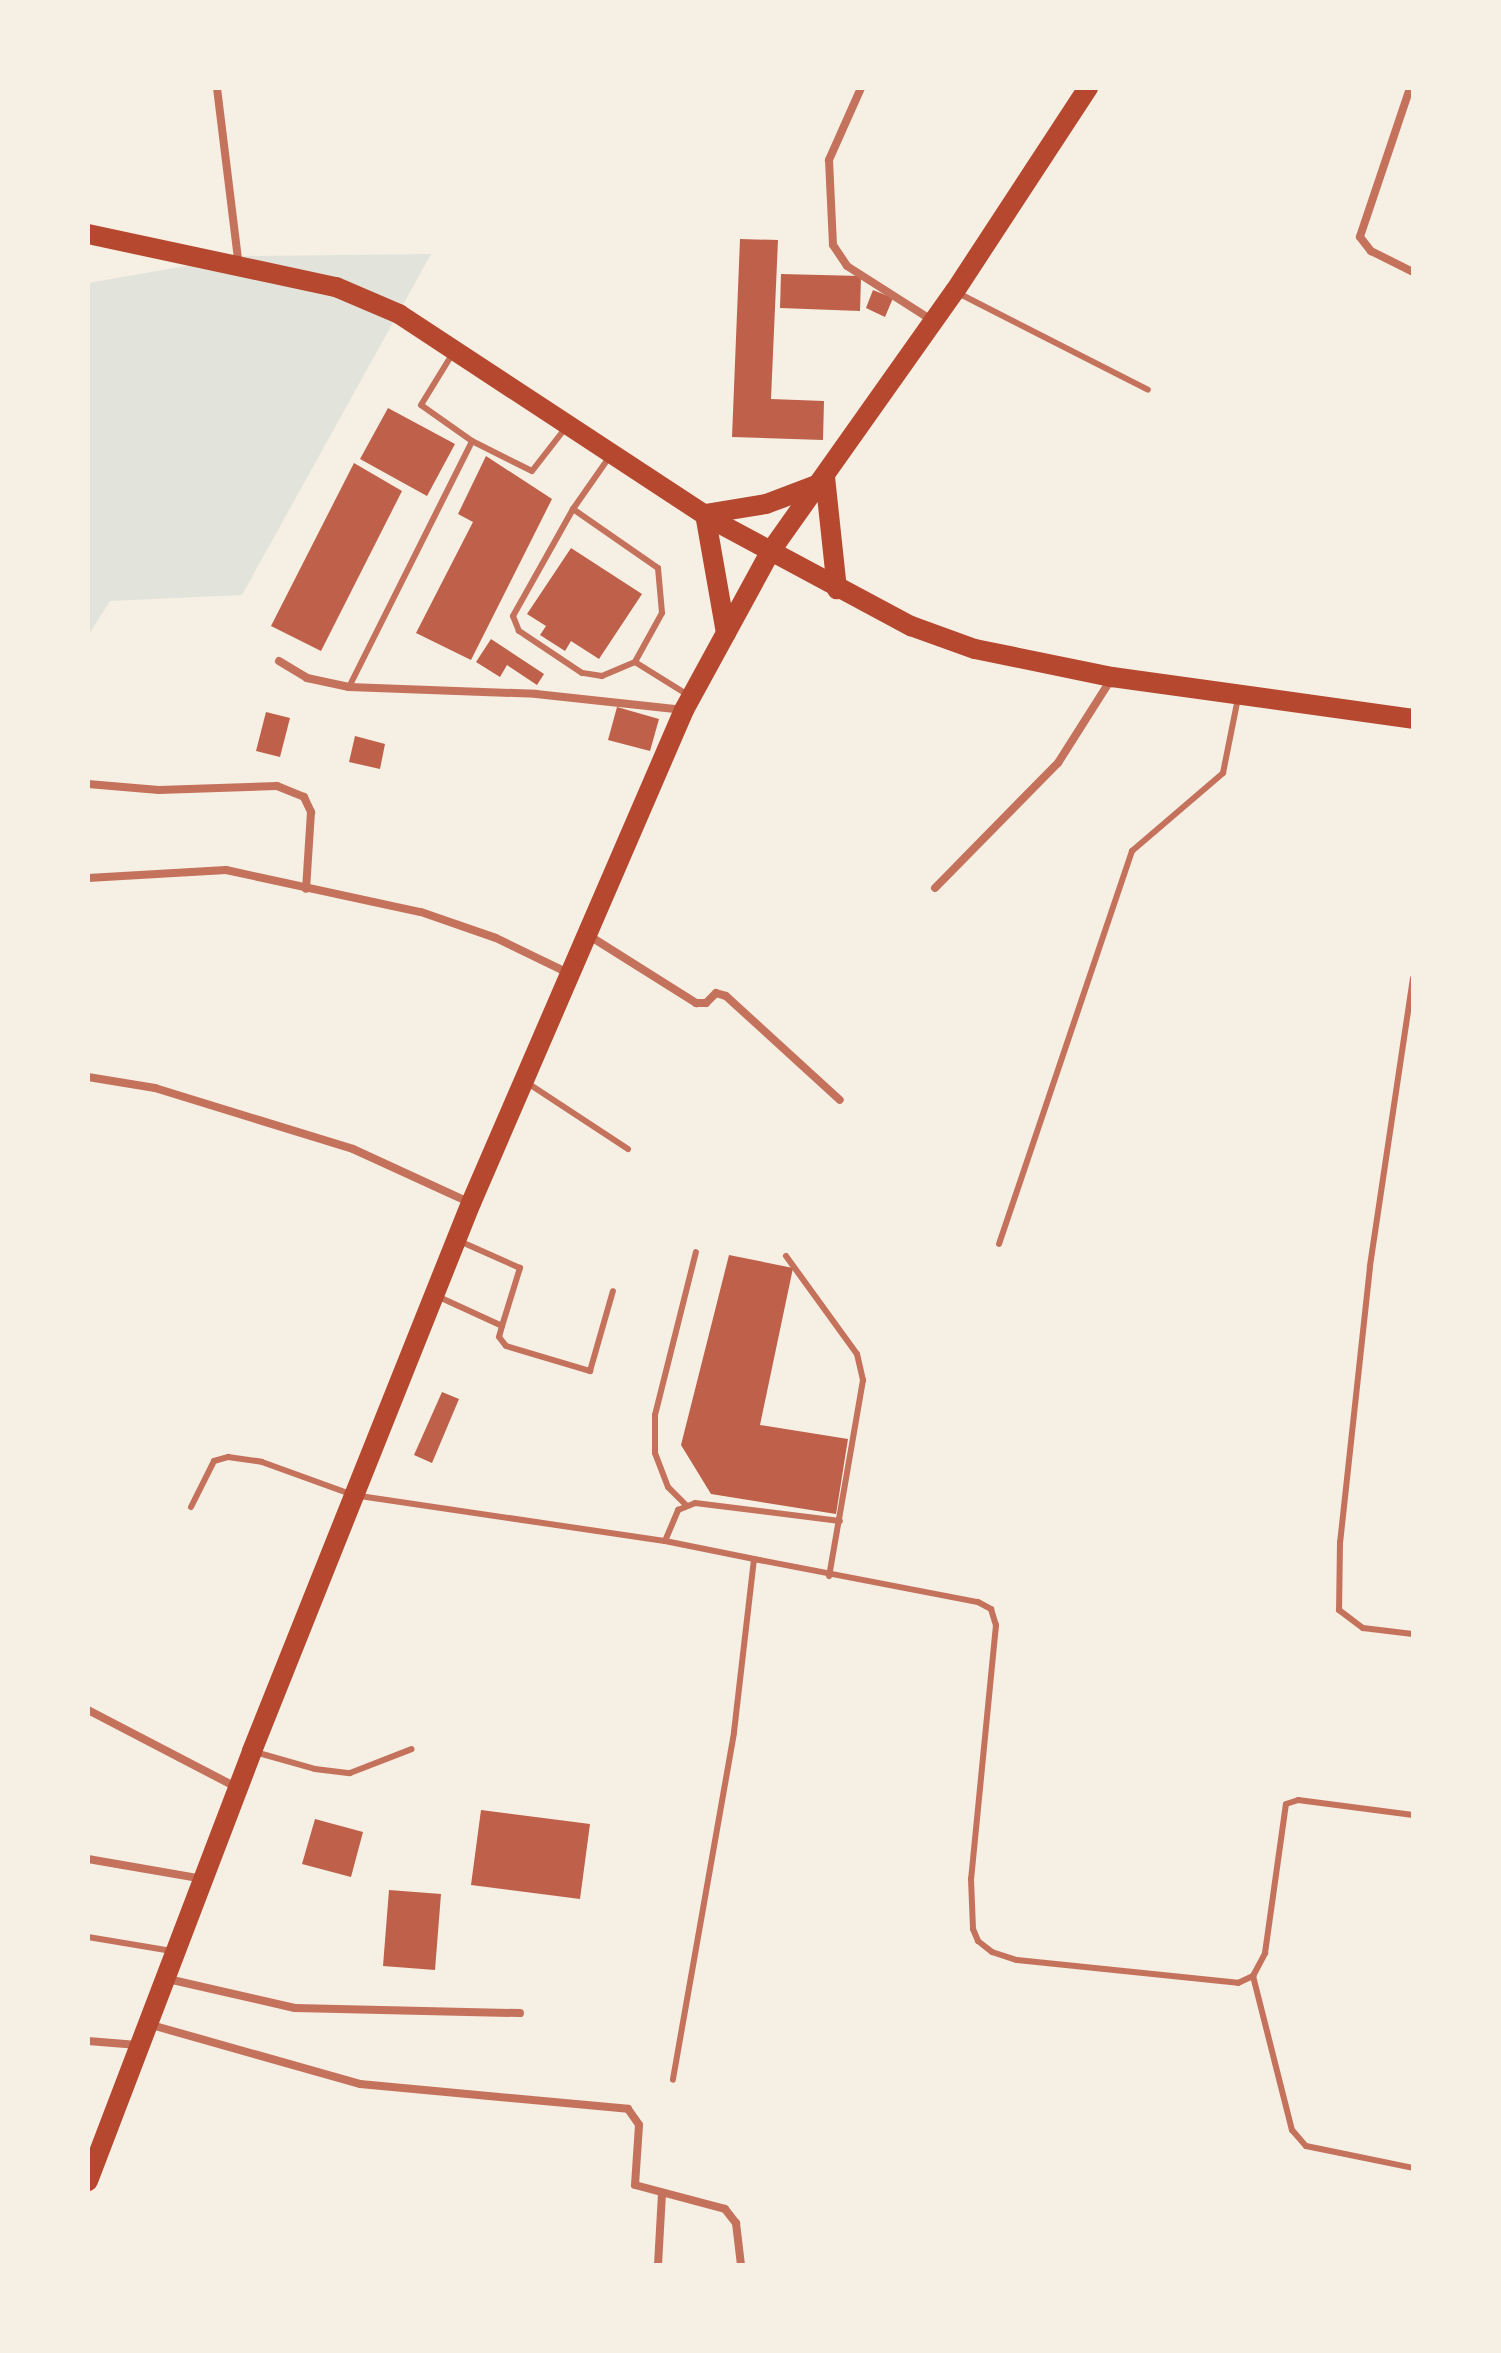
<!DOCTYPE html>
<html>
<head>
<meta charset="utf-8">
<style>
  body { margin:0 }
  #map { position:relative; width:1501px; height:2353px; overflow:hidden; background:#f6efe4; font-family:Helvetica,sans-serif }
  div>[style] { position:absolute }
  .green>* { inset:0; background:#e2e4dc }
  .building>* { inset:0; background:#bf614a }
  .service>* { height:6px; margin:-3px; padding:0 3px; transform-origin:3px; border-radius:3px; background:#c5725c }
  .minor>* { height:8px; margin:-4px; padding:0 4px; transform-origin:4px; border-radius:4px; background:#c5725c }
  .primary>* { height:20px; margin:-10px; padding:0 10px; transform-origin:10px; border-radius:10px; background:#b5482f }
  span { translate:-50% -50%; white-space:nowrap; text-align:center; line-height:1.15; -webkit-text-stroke:7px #f6efe4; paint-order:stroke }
  .frame { position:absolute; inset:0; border:90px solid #f6efe4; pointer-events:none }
</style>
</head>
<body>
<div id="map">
  <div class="green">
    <div style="clip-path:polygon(431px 254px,242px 595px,110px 601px,88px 636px,88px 283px,243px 256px)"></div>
  </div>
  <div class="building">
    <div style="clip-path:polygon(740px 239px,778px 240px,771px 399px,824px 401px,823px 440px,732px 437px)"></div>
    <div style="clip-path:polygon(781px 274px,861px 276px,860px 311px,780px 308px)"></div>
    <div style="clip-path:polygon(873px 290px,893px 298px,885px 317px,866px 308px)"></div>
    <div style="clip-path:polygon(388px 408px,455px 444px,427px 496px,360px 459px)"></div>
    <div style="clip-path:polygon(486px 456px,552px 499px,471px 660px,416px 633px,473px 522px,458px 514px)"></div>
    <div style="clip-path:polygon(354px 463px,402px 491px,321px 651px,271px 626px)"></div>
    <div style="clip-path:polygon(571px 548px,642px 594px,599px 659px,571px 641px,565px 651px,540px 635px,546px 626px,527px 614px)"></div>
    <div style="clip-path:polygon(491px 639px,544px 674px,537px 685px,507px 665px,500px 677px,476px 662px)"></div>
    <div style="clip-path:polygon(617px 707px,659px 719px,650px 751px,608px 740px)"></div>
    <div style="clip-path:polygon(266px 712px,290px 718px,280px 757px,256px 751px)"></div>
    <div style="clip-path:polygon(355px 736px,385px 744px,380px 769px,349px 762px)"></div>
    <div style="clip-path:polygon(729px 1255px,793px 1268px,760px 1425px,848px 1439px,836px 1514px,711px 1494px,681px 1445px)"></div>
    <div style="clip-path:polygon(442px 1392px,459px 1399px,432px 1463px,414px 1455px)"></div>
    <div style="clip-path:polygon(481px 1810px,590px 1824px,580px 1899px,471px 1885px)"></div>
    <div style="clip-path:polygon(315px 1819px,363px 1832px,351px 1877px,302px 1864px)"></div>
    <div style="clip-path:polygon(389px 1890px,441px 1894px,435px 1970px,383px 1966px)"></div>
  </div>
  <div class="service">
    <div style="left:958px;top:293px;width:213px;rotate:27deg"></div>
    <div style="left:472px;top:441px;width:67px;rotate:26.6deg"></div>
    <div style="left:532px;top:471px;width:57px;rotate:-52.1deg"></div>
    <div style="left:573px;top:509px;width:103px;rotate:34.8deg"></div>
    <div style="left:658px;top:568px;width:45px;rotate:84.9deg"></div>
    <div style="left:662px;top:613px;width:56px;rotate:118.9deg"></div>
    <div style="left:635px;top:662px;width:36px;rotate:157deg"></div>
    <div style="left:602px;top:676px;width:20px;rotate:-171deg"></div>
    <div style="left:582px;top:673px;width:76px;rotate:-146.3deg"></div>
    <div style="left:519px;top:631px;width:16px;rotate:-112deg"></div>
    <div style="left:513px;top:616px;width:123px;rotate:-60.7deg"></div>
    <div style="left:573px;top:509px;width:65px;rotate:-55.1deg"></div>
    <div style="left:635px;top:662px;width:62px;rotate:31.9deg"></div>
    <div style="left:349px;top:687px;width:275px;rotate:-63.4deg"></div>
    <div style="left:472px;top:441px;width:62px;rotate:-144.8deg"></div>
    <div style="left:421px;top:405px;width:61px;rotate:-58.4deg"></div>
    <div style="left:1413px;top:978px;width:292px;rotate:98.5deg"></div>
    <div style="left:1370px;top:1267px;width:277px;rotate:96.2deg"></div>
    <div style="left:1340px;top:1542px;width:68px;rotate:90.8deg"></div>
    <div style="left:1339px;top:1610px;width:30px;rotate:37deg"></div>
    <div style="left:1363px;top:1628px;width:50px;rotate:6.8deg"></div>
    <div style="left:526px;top:1082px;width:122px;rotate:33.3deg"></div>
    <div style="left:999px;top:1244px;width:415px;rotate:-71.3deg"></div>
    <div style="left:1132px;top:851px;width:120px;rotate:-40.6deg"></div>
    <div style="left:1223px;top:773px;width:76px;rotate:-78.7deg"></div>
    <div style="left:786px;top:1256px;width:121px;rotate:54.1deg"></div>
    <div style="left:857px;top:1354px;width:27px;rotate:77deg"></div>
    <div style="left:863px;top:1380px;width:199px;rotate:99.8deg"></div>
    <div style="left:439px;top:1297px;width:69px;rotate:24.7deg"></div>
    <div style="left:502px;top:1326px;width:61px;rotate:-72.8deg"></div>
    <div style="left:520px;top:1268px;width:67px;rotate:-156.1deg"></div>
    <div style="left:502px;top:1326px;width:11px;rotate:105deg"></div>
    <div style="left:499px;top:1337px;width:11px;rotate:52deg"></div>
    <div style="left:506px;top:1346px;width:88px;rotate:16.6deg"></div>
    <div style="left:590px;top:1371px;width:83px;rotate:-74deg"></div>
    <div style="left:686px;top:1505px;width:25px;rotate:-135deg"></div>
    <div style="left:668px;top:1487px;width:36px;rotate:-111deg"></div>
    <div style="left:655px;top:1453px;width:38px;rotate:-90deg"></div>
    <div style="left:655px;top:1415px;width:168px;rotate:-75.9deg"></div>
    <div style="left:191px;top:1507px;width:51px;rotate:-63.4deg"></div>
    <div style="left:214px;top:1461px;width:15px;rotate:-16deg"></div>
    <div style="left:228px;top:1457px;width:34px;rotate:8deg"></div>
    <div style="left:262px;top:1462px;width:97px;rotate:19.9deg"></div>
    <div style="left:353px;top:1495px;width:315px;rotate:8.4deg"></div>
    <div style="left:665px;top:1541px;width:91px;rotate:11.4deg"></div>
    <div style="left:754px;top:1559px;width:175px;rotate:96.6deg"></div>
    <div style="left:734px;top:1733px;width:352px;rotate:100deg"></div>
    <div style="left:665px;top:1541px;width:34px;rotate:-67deg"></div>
    <div style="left:678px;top:1510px;width:18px;rotate:-22deg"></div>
    <div style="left:695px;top:1503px;width:146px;rotate:7.1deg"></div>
    <div style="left:754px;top:1559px;width:228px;rotate:10.9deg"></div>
    <div style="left:978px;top:1602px;width:15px;rotate:28deg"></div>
    <div style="left:991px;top:1609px;width:17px;rotate:73deg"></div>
    <div style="left:996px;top:1625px;width:255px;rotate:95.6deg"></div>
    <div style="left:971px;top:1879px;width:50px;rotate:87.7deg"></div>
    <div style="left:973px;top:1929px;width:13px;rotate:67deg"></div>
    <div style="left:978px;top:1941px;width:18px;rotate:38deg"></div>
    <div style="left:992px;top:1952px;width:26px;rotate:18deg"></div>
    <div style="left:1017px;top:1960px;width:222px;rotate:5.9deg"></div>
    <div style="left:1238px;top:1983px;width:17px;rotate:-25deg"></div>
    <div style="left:1253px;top:1976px;width:26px;rotate:-62deg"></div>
    <div style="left:1265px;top:1953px;width:150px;rotate:-82deg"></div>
    <div style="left:1286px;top:1804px;width:13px;rotate:-18deg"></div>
    <div style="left:1298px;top:1800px;width:116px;rotate:7.4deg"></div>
    <div style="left:255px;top:1752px;width:62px;rotate:15.8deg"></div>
    <div style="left:315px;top:1769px;width:35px;rotate:7deg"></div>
    <div style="left:350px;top:1773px;width:66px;rotate:-21.2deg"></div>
    <div style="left:88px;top:1937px;width:85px;rotate:9.5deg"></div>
    <div style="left:1253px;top:1976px;width:159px;rotate:75.8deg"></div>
    <div style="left:1292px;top:2130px;width:21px;rotate:49deg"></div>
    <div style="left:1306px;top:2146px;width:109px;rotate:11.6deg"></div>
  </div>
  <div class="minor">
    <div style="left:217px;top:88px;width:179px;rotate:83deg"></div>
    <div style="left:861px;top:88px;width:79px;rotate:114deg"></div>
    <div style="left:829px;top:160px;width:85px;rotate:87.3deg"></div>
    <div style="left:833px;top:245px;width:25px;rotate:56deg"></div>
    <div style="left:847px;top:266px;width:102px;rotate:32.6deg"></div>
    <div style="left:1410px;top:88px;width:157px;rotate:108.6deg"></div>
    <div style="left:1360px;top:237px;width:18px;rotate:52deg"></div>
    <div style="left:1371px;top:251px;width:47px;rotate:26.6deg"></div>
    <div style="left:279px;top:661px;width:33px;rotate:31deg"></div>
    <div style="left:307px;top:678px;width:43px;rotate:12.1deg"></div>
    <div style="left:349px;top:687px;width:187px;rotate:2.1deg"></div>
    <div style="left:536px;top:694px;width:149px;rotate:6.2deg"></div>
    <div style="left:88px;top:784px;width:71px;rotate:4.8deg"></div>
    <div style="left:159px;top:790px;width:118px;rotate:-1.9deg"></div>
    <div style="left:277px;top:786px;width:29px;rotate:22deg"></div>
    <div style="left:304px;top:797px;width:17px;rotate:65deg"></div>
    <div style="left:311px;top:812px;width:77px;rotate:93.7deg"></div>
    <div style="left:88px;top:878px;width:138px;rotate:-3.3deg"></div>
    <div style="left:226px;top:870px;width:199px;rotate:12.2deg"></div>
    <div style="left:421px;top:912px;width:79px;rotate:19.1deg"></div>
    <div style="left:496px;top:938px;width:80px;rotate:25.9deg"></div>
    <div style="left:935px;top:888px;width:175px;rotate:-45.5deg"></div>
    <div style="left:1058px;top:763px;width:101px;rotate:-57.6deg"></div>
    <div style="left:588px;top:935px;width:128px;rotate:32.2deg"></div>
    <div style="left:696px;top:1003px;width:10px"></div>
    <div style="left:706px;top:1003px;width:14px;rotate:-45deg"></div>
    <div style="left:716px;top:993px;width:10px;rotate:17deg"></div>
    <div style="left:726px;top:996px;width:154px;rotate:42.4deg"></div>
    <div style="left:88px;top:1077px;width:68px;rotate:9.3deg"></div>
    <div style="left:155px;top:1088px;width:207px;rotate:17.1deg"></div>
    <div style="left:353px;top:1149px;width:128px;rotate:24.6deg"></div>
    <div style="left:88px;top:1710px;width:169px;rotate:27.5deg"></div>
    <div style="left:88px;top:1859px;width:118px;rotate:9.8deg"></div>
    <div style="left:168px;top:1979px;width:130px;rotate:12.9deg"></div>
    <div style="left:295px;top:2008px;width:225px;rotate:1.3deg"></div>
    <div style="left:148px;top:2024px;width:220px;rotate:15.8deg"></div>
    <div style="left:360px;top:2084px;width:269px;rotate:5.3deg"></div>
    <div style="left:628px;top:2109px;width:19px;rotate:55deg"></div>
    <div style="left:639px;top:2125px;width:60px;rotate:93.8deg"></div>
    <div style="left:635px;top:2185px;width:93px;rotate:14.9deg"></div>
    <div style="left:725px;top:2209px;width:18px;rotate:52deg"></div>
    <div style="left:736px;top:2223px;width:42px;rotate:83.2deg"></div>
    <div style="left:88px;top:2041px;width:50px;rotate:4.6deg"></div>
    <div style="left:658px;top:2265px;width:72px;rotate:-86.8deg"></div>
  </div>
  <div class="primary">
    <div style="left:88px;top:234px;width:254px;rotate:12.1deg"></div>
    <div style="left:336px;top:287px;width:69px;rotate:23.2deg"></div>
    <div style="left:399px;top:314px;width:376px;rotate:33.3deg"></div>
    <div style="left:713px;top:520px;width:225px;rotate:28.2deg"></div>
    <div style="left:911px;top:626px;width:68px;rotate:19.8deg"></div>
    <div style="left:975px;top:649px;width:140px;rotate:11.6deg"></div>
    <div style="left:1112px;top:677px;width:304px;rotate:7.9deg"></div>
    <div style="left:825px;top:477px;width:113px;rotate:83.9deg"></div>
    <div style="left:726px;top:633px;width:121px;rotate:-100deg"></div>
    <div style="left:705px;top:514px;width:62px;rotate:-9.3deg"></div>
    <div style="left:766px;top:504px;width:57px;rotate:-20.7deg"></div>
    <div style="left:88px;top:2181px;width:460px;rotate:-69.1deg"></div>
    <div style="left:252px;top:1751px;width:590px;rotate:-68.22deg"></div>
    <div style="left:471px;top:1203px;width:537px;rotate:-66.63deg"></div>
    <div style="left:684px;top:710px;width:180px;rotate:-61.4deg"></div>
    <div style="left:770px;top:552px;width:320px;rotate:-54.7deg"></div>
    <div style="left:955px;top:291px;width:243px;rotate:-56.8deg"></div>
  </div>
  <div class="frame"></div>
</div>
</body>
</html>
